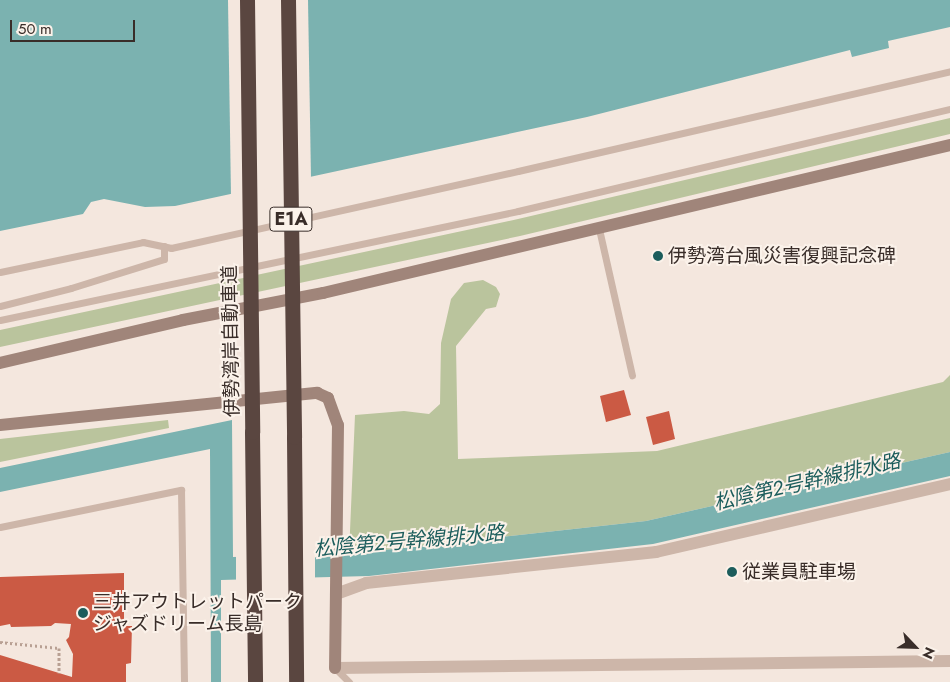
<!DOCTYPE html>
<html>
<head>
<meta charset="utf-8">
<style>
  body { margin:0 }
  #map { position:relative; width:950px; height:682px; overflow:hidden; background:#f4e7de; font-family:Jost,"Noto Sans JP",sans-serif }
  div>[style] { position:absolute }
  .green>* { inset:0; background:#bac49d }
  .water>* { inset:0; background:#7bb2b0 }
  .pier>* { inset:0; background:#f4e7de }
  .building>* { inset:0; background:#cb5a44 }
  .path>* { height:3px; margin-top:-1.5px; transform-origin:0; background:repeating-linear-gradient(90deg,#b8a093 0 2.5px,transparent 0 5px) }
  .lane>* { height:7px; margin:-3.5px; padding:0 3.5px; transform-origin:3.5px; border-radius:3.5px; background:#cdb6a9 }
  .street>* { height:12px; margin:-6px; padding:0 6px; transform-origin:6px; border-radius:6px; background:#cdb6a9 }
  .secondary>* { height:12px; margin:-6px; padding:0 6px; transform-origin:6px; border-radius:6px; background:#a0857a }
  .highway>* { height:15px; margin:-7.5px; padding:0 7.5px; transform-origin:7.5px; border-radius:7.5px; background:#5a4640 }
  .highway-bridge>* { height:15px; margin:-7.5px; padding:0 7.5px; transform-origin:7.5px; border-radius:7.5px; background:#5a4640 }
  .dots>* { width:14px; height:14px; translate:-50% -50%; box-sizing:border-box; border:2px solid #fbf2ea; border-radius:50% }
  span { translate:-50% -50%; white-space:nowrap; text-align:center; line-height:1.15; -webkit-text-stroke:4px #fbf2ea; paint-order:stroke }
  .shield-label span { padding:1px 4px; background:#fbf2ea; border:1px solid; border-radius:4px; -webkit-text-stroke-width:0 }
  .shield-label { font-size:18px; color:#392d29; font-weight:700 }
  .poi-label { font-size:19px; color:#392d29 }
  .left { translate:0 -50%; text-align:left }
  .street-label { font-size:19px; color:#392d29 }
  .water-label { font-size:20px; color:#1c5d5c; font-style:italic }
  .north { position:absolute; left:890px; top:622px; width:50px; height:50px; -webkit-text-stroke:4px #fbf2ea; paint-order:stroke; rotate:114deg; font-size:14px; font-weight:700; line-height:20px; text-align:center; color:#392d29 }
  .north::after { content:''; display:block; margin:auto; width:18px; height:22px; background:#392d29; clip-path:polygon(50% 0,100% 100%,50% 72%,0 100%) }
  .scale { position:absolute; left:10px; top:20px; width:125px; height:22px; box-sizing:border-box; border:2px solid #392d29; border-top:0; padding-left:6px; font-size:15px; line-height:18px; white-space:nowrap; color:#392d29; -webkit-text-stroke:4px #fbf2ea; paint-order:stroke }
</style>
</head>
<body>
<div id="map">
  <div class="green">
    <div style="clip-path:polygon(950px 118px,950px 134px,520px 236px,0 347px,0 330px,518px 219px)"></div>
    <div style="clip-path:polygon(483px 280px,496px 287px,500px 294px,496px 307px,486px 309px,456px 346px,458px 459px,657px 451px,943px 382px,950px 375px,950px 452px,646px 521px,349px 554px,355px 415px,404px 411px,429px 414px,440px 404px,441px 343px,451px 299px,464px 283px)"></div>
    <div style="clip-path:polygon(168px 420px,169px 428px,0 462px,0 439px)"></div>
  </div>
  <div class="water">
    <div style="clip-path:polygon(0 0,950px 0,950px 27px,888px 41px,889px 48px,852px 57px,850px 50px,587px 117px,175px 206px,145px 207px,104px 199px,91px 202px,83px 214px,0 231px)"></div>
    <div style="clip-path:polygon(232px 420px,233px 557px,349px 554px,646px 521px,950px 452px,950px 476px,653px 544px,369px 576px,221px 580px,221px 682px,211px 682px,210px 449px,0 492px,0 468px)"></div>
  </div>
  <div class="pier">
    <div style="clip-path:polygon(228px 0,308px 0,311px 179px,231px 197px)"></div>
    <div style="clip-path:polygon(315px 552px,315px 580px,236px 582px,236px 554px)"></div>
  </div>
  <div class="building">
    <div style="clip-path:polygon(624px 390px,631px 415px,606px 422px,600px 396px)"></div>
    <div style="clip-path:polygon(669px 411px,675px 439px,653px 445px,646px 417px)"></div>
    <div style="clip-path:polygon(124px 573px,124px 626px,132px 626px,131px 663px,126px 664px,126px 682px,45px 682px,48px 673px,45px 682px,0 682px,0 655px,72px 677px,73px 654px,66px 640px,69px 637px,71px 624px,55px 623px,51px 626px,11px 627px,10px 624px,0 626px,0 577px)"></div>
  </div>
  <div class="path">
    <div style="left:0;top:642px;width:59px;rotate:5.8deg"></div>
    <div style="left:59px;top:648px;width:25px;rotate:90deg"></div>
  </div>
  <div class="lane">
    <div style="left:599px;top:229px;width:150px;rotate:77.3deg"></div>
    <div style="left:0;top:272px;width:146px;rotate:-11.8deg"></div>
    <div style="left:143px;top:242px;width:29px;rotate:12deg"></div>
    <div style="left:171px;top:248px;width:355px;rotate:-12.5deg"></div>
    <div style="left:518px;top:171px;width:443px;rotate:-13deg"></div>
    <div style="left:0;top:306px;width:73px;rotate:-14.2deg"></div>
    <div style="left:71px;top:288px;width:97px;rotate:-17.3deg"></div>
    <div style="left:164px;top:259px;width:13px;rotate:-90deg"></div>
    <div style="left:0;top:320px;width:529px;rotate:-11.88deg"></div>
    <div style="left:518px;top:211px;width:444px;rotate:-13.3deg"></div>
    <div style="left:0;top:527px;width:185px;rotate:-11.6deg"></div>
    <div style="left:181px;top:490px;width:192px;rotate:89.1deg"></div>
    <div style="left:335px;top:668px;width:20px;rotate:45deg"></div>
  </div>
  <div class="street">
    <div style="left:336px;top:594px;width:32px;rotate:-20deg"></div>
    <div style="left:366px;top:583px;width:292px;rotate:-6.1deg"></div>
    <div style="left:656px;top:552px;width:302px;rotate:-13deg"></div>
    <div style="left:335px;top:668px;width:615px;rotate:-0.65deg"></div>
  </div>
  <div class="secondary">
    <div style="left:0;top:363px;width:188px;rotate:-13.2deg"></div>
    <div style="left:183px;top:320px;width:143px;rotate:-10.9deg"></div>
    <div style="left:323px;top:293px;width:644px;rotate:-13.28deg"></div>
    <div style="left:0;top:425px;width:319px;rotate:-5.8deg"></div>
    <div style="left:317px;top:393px;width:12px;rotate:24deg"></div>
    <div style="left:328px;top:398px;width:29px;rotate:70deg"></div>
    <div style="left:338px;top:425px;width:243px;rotate:90.7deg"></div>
  </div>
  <div class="highway">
    <div style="left:252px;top:432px;width:250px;rotate:89.3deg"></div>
    <div style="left:294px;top:437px;width:245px;rotate:89.5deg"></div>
  </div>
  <div class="highway-bridge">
    <div style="left:247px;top:0;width:432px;rotate:89.3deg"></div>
    <div style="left:288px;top:0;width:437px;rotate:89.2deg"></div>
  </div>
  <div class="dots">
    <div style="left:658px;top:256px;background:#1c5d5c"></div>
    <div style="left:732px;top:572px;background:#1c5d5c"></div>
    <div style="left:83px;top:613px;background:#1c5d5c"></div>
  </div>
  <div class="shield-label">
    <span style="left:291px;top:219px">E1A</span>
  </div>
  <div class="poi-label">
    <span class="left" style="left:668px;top:256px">伊勢湾台風災害復興記念碑</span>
    <span class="left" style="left:742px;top:572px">従業員駐車場</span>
    <span class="left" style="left:93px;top:613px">三井アウトレットパーク<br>ジャズドリーム長島</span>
  </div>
  <div class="street-label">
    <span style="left:231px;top:341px;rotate:-91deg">伊勢湾岸自動車道</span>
  </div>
  <div class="water-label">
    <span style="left:807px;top:482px;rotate:-13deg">松陰第2号幹線排水路</span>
    <span style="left:409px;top:541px;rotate:-5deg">松陰第2号幹線排水路</span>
  </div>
  <div class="north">N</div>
  <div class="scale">50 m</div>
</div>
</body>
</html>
